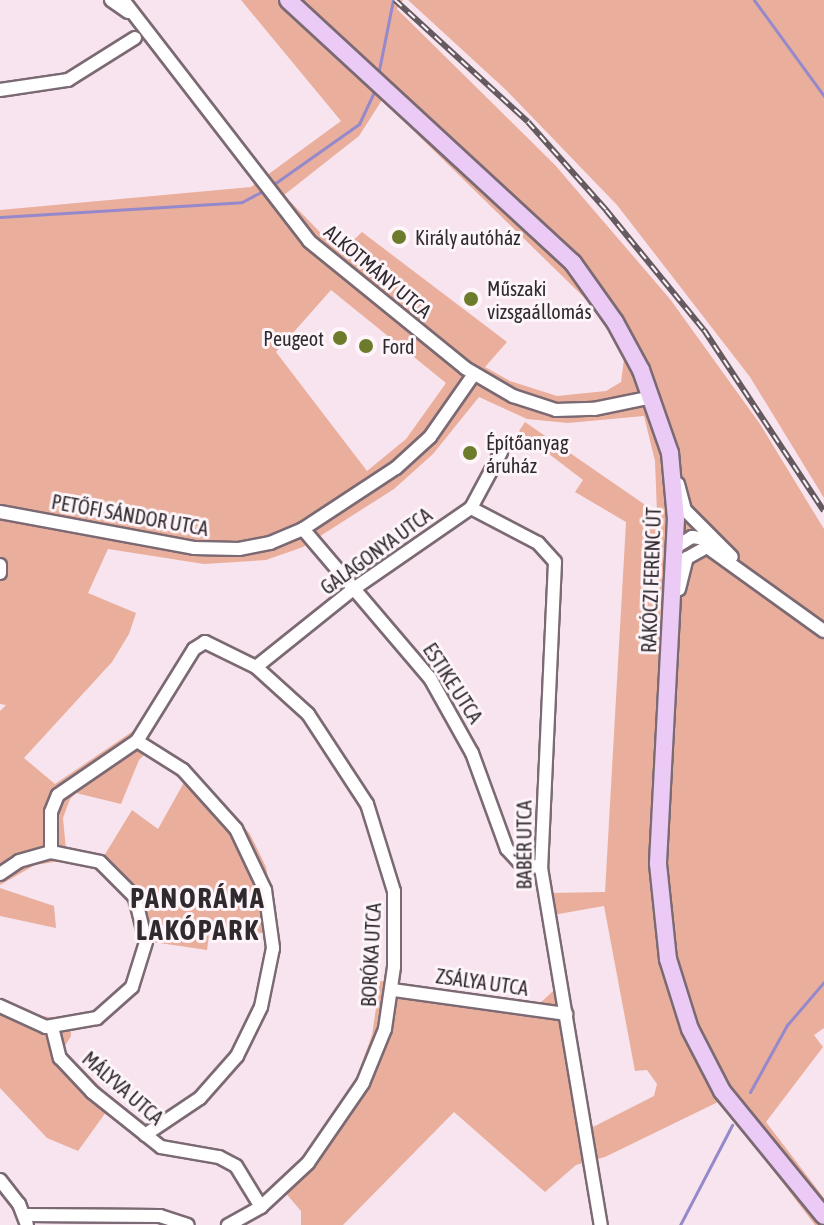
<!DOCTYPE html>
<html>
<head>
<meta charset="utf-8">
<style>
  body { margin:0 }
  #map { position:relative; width:824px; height:1225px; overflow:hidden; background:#f8e4ee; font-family:"Asap Condensed",sans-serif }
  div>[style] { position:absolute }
  .green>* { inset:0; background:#eaaf9c }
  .stream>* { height:3px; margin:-1.5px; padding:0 1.5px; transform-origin:1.5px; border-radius:1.5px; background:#9589cb }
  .roads { filter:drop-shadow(2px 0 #7b6a73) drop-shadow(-2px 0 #7b6a73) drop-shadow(0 2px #7b6a73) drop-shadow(0 -2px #7b6a73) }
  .minor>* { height:12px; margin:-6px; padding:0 6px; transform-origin:6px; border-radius:6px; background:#fff }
  .major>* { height:16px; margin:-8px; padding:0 8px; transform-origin:8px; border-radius:8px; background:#ebcbf5 }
  .rail>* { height:6px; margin-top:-3px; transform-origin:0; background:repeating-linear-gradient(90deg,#fdf5f9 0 9px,#645a5f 0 18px); box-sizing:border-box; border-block:2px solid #645a5f }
  .dots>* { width:22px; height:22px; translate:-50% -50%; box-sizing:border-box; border:4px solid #fdf5f9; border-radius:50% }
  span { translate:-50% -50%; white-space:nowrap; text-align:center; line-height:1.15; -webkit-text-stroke:6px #fdf5f9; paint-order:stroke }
  .poi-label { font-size:20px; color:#30292d }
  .left { translate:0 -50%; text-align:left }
  .right { translate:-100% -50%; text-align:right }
  .street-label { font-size:20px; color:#30292d }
  .district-label { font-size:28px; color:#30292d; font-weight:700; letter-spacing:2px }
</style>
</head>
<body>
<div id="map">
  <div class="green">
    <div style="clip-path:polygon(evenodd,241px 0,403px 0,397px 9px,555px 165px,670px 299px,760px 424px,824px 529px,824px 1028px,814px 1035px,823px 1047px,766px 1122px,824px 1198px,824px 1225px,815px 1225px,720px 1101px,605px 1157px,576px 1165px,545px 1192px,454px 1112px,343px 1225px,301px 1225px,301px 1211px,277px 1183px,314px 1145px,355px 1082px,372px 1035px,380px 981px,538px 1005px,564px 981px,591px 1128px,654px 1096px,657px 1084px,647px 1070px,635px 1071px,604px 906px,553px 915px,548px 893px,605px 892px,626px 522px,575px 492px,583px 480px,519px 431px,525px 422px,657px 513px,655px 461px,644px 416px,568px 423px,527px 419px,479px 397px,433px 454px,394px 489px,303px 547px,266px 560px,204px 564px,108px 549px,88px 593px,136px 613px,129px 634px,112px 662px,24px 758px,55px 784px,139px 727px,153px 746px,139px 760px,121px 804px,76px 793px,70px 799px,63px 818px,67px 860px,35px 865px,0 885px,0 711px,6px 705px,0 704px,0 210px,251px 187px,341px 121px,241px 0,382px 100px,597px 310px,624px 359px,621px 382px,606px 391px,557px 396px,510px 381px,485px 367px,507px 342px,362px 232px,340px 253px,284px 195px,359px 136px,382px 100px,241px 0,331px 290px,446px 383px,406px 439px,367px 471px,276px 352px,331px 290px)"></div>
    <div style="clip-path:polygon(408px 0,824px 0,824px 498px,750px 377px,617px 205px,506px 90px)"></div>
    <div style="clip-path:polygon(192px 768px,250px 834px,266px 867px,278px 932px,209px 935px,207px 950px,139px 940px,126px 900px,96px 869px,132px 810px,158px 829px)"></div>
    <div style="clip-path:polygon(0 888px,54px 906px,56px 928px,0 916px)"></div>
    <div style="clip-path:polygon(0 998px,35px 1015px,70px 1020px,71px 1036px,63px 1049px,114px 1101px,78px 1151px,47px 1138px,0 1088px)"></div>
  </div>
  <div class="stream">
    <div style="left:754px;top:0;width:119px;rotate:53.9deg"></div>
    <div style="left:379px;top:70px;width:71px;rotate:-78.7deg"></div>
    <div style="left:274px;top:184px;width:104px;rotate:-35.2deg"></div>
    <div style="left:359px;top:124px;width:35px;rotate:-65deg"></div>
    <div style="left:0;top:217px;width:242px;rotate:-3.5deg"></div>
    <div style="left:242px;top:202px;width:24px;rotate:-28deg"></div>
    <div style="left:750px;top:1092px;width:77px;rotate:-61.1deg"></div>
    <div style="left:787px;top:1025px;width:57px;rotate:-49.3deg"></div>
    <div style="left:680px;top:1225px;width:113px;rotate:-62.5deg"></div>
  </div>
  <div class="roads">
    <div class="minor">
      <div style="left:111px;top:0;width:21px;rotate:35deg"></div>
      <div style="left:123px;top:0;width:304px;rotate:52.3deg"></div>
      <div style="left:309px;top:241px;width:201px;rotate:39.1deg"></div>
      <div style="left:465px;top:368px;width:56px;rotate:30.3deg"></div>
      <div style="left:513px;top:396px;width:45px;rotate:18deg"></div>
      <div style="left:556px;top:410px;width:38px;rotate:-2deg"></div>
      <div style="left:594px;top:409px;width:59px;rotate:-11.7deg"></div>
      <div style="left:0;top:90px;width:69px;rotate:-8.4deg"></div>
      <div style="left:68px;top:80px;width:79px;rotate:-32.1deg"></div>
      <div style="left:678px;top:484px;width:27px;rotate:75deg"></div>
      <div style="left:685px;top:510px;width:66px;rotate:45deg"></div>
      <div style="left:471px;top:508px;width:76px;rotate:27.6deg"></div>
      <div style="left:538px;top:543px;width:25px;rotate:48deg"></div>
      <div style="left:555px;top:562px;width:306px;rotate:92.6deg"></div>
      <div style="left:541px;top:868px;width:362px;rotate:80.5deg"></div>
      <div style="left:0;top:512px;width:197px;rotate:10.5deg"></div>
      <div style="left:194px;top:548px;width:45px;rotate:1.3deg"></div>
      <div style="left:239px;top:549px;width:32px;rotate:-11deg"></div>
      <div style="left:270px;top:543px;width:36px;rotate:-23deg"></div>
      <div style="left:303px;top:529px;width:111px;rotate:-33.3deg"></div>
      <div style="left:396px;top:468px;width:46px;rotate:-42.4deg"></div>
      <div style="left:430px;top:437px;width:77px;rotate:-55.1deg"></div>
      <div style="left:303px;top:529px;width:196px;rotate:49.6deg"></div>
      <div style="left:430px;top:678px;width:86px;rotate:60.8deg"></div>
      <div style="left:472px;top:753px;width:102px;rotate:70deg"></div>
      <div style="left:507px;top:849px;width:18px;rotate:47deg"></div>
      <div style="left:519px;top:862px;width:23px;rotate:15deg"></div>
      <div style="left:676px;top:547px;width:19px;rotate:-32deg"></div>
      <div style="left:692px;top:537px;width:22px;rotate:8deg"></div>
      <div style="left:0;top:565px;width:8px;rotate:90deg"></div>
      <div style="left:679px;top:589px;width:32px;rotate:-76deg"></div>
      <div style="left:687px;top:558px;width:23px;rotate:-29deg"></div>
      <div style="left:707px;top:547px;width:144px;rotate:35.7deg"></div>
      <div style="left:256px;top:667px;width:123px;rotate:-38.7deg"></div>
      <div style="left:352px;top:590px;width:145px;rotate:-34.6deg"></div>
      <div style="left:471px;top:508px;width:64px;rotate:-61.8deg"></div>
      <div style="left:137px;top:741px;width:54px;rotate:32.2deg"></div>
      <div style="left:183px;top:770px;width:79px;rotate:48.1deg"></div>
      <div style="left:236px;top:829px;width:68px;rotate:64.6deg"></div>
      <div style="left:265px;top:890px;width:59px;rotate:82.1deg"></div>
      <div style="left:273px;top:948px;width:60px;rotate:101.5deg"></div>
      <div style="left:261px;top:1007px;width:55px;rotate:116.1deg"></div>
      <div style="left:237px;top:1056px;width:56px;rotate:131.4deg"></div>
      <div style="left:200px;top:1098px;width:66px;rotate:146.1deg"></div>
      <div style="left:51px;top:852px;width:40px;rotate:-90deg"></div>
      <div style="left:51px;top:812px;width:18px;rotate:-68deg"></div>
      <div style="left:58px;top:795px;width:96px;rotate:-34.4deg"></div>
      <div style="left:137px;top:741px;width:108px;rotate:-58.2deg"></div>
      <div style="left:194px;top:649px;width:13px;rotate:-32deg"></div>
      <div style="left:205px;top:642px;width:57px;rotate:26.1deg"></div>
      <div style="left:256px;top:667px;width:70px;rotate:42.1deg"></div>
      <div style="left:308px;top:714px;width:108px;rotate:56.8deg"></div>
      <div style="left:367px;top:804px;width:91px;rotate:72.8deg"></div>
      <div style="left:394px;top:891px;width:76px;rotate:90deg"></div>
      <div style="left:394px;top:967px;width:63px;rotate:98.3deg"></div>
      <div style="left:385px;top:1029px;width:58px;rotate:112.2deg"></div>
      <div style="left:363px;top:1083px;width:97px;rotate:124.5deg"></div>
      <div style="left:308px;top:1163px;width:64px;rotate:136.9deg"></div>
      <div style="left:261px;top:1207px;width:38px;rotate:151deg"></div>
      <div style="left:0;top:874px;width:23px;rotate:-34deg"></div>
      <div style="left:19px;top:861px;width:33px;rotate:-16deg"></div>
      <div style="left:51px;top:852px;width:50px;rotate:11.5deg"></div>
      <div style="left:100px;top:862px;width:49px;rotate:45deg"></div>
      <div style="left:135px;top:897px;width:46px;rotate:76.3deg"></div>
      <div style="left:146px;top:942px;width:47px;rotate:107.3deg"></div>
      <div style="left:132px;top:987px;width:47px;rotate:138.5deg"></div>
      <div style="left:97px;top:1018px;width:52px;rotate:170deg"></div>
      <div style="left:46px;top:1027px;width:51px;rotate:-155.5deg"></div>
      <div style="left:393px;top:990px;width:175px;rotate:7.9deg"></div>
      <div style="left:52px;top:1027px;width:32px;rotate:76deg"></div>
      <div style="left:60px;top:1058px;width:47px;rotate:46.7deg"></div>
      <div style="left:92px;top:1092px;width:88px;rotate:38.6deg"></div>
      <div style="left:161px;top:1147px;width:59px;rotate:9.8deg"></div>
      <div style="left:219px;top:1157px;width:19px;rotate:28deg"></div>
      <div style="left:236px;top:1166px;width:48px;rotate:58.6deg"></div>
      <div style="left:0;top:1180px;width:31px;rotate:52deg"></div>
      <div style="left:19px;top:1204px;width:22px;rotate:69deg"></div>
      <div style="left:25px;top:1215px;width:135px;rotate:0.4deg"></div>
      <div style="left:160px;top:1216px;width:29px;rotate:18deg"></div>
    </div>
    <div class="major">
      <div style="left:288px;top:0;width:388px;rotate:42.7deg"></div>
      <div style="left:573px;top:263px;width:72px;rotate:54.6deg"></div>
      <div style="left:615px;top:322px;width:55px;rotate:61.6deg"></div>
      <div style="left:641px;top:370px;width:88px;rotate:70.7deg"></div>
      <div style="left:670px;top:453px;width:66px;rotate:84.8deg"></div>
      <div style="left:676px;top:519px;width:345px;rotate:93deg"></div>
      <div style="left:658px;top:864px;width:96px;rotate:84deg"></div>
      <div style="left:668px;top:959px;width:73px;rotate:72.6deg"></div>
      <div style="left:690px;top:1029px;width:70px;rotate:62.7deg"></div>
      <div style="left:722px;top:1091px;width:161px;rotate:50.8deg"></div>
    </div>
  </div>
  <div class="rail">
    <div style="left:395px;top:0;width:180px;rotate:42.5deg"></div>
    <div style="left:528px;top:122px;width:118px;rotate:48.4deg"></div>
    <div style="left:606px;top:210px;width:155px;rotate:50.8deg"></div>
    <div style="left:704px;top:330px;width:217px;rotate:56.5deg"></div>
  </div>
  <div class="dots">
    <div style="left:399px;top:237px;background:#6d7c2a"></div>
    <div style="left:471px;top:299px;background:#6d7c2a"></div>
    <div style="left:340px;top:338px;background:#6d7c2a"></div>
    <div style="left:366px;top:346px;background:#6d7c2a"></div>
    <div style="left:470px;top:453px;background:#6d7c2a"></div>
  </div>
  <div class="poi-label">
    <span class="left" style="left:415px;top:237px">Király autóház</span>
    <span class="left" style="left:487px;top:300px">Műszaki<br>vizsgaállomás</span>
    <span class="right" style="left:324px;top:338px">Peugeot</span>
    <span class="left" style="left:382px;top:346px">Ford</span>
    <span class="left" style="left:486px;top:454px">Építőanyag<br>áruház</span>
  </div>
  <div class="street-label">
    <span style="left:378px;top:271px;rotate:40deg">ALKOTMÁNY UTCA</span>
    <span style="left:130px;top:515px;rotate:10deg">PETŐFI SÁNDOR UTCA</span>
    <span style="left:376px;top:551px;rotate:-36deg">GALAGONYA UTCA</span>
    <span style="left:651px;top:580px;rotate:-88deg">RÁKÓCZI FERENC ÚT</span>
    <span style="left:453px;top:683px;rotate:57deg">ESTIKE UTCA</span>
    <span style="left:524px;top:845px;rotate:-90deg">BABÉR UTCA</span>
    <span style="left:371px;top:955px;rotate:-87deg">BORÓKA UTCA</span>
    <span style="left:482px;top:982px;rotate:8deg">ZSÁLYA UTCA</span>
    <span style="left:123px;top:1088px;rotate:41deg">MÁLYVA UTCA</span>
  </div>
  <div class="district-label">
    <span style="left:198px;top:914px">PANORÁMA<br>LAKÓPARK</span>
  </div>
</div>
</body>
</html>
